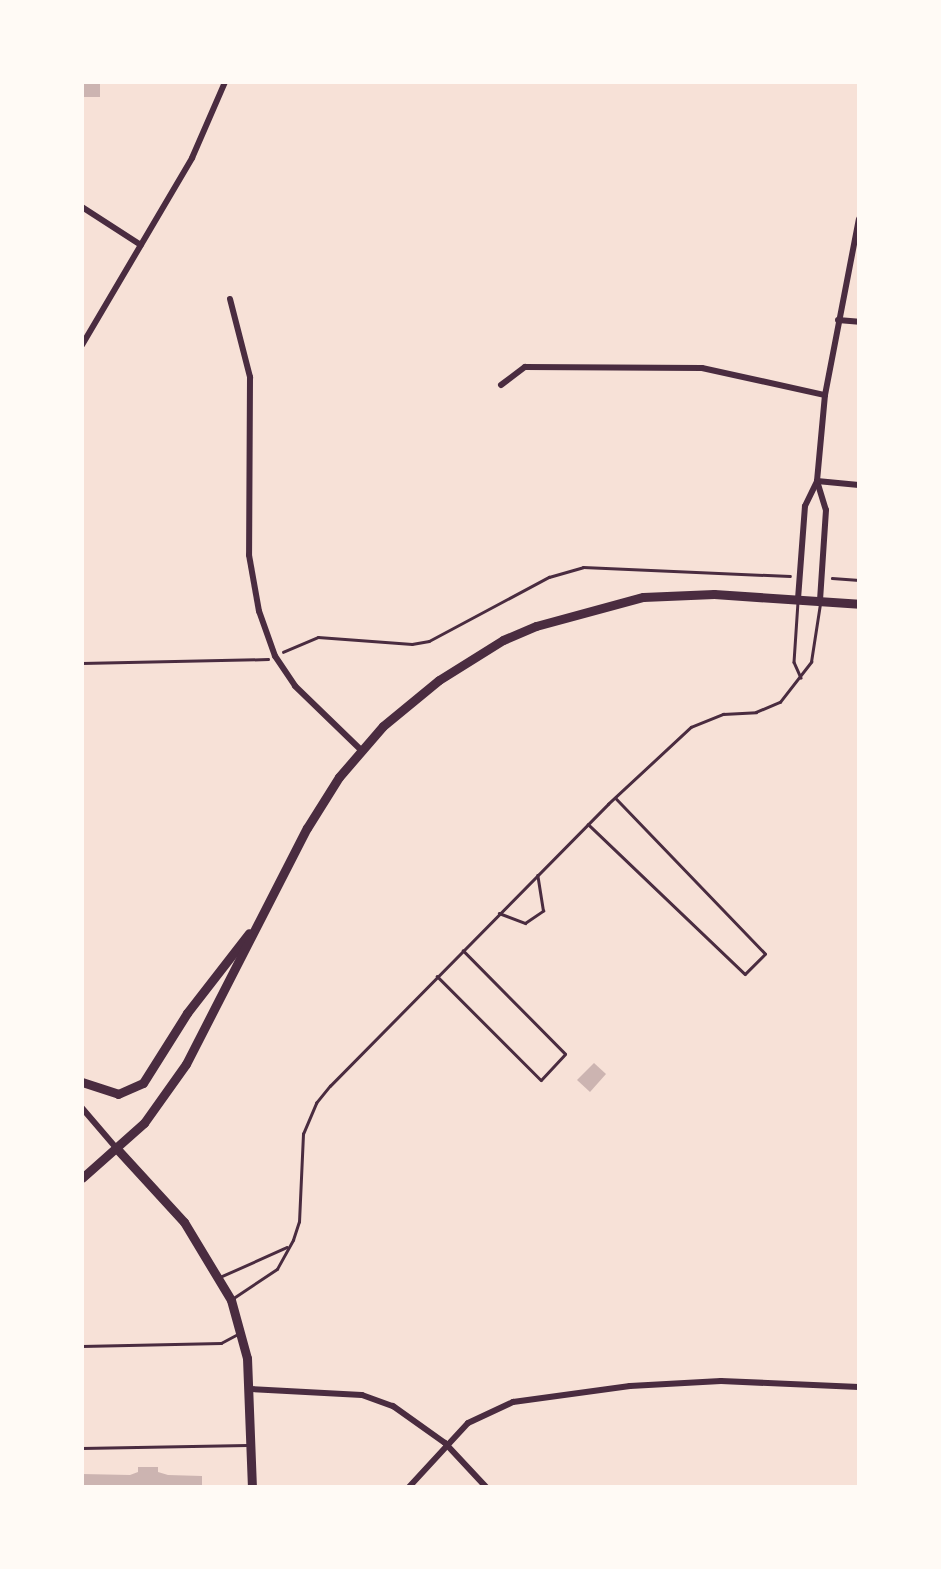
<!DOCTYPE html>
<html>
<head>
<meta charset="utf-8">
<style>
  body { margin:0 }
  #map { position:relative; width:941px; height:1569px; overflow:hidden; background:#f7e1d7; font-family:"Crimson Pro",serif }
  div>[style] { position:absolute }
  .building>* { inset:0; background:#ccb4b1 }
  .path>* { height:2.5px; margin:-1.25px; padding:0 1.25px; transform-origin:1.25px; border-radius:1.25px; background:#4a2c40 }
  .service>* { height:2.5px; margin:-1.25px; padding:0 1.25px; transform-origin:1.25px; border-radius:1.25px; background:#4a2c40 }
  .minor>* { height:6px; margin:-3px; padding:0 3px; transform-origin:3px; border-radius:3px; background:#4a2c40 }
  .secondary>* { height:9px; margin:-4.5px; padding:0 4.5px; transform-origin:4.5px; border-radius:4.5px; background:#4a2c40 }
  span { translate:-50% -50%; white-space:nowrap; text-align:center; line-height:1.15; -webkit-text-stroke:7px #fffaf5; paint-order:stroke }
  .frame { position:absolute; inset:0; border:84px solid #fffaf5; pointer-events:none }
</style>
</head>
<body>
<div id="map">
  <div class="building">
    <div style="clip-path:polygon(82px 82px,100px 82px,100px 97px,82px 97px)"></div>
    <div style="clip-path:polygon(594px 1063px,606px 1074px,590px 1092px,577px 1080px)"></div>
    <div style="clip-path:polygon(138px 1467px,158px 1467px,158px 1472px,168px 1475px,202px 1476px,202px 1487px,82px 1487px,82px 1474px,130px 1475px,138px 1472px)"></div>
  </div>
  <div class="path">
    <div style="left:832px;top:578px;width:27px;rotate:4deg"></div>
    <div style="left:283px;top:652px;width:38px;rotate:-23deg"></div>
    <div style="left:318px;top:637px;width:94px;rotate:4.3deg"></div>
    <div style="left:412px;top:644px;width:17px;rotate:-10deg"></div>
    <div style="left:429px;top:641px;width:136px;rotate:-28.1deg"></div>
    <div style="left:549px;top:577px;width:35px;rotate:-16deg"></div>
    <div style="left:583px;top:567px;width:207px;rotate:2.5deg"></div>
    <div style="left:82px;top:663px;width:186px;rotate:-1.2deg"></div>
  </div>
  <div class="service">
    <div style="left:798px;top:602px;width:60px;rotate:93.8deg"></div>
    <div style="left:794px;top:662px;width:17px;rotate:66deg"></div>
    <div style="left:588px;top:824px;width:217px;rotate:43.7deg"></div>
    <div style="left:745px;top:974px;width:28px;rotate:-45deg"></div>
    <div style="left:765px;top:954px;width:216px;rotate:-133.9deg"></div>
    <div style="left:499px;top:913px;width:28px;rotate:21deg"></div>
    <div style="left:525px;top:923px;width:22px;rotate:-34deg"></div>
    <div style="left:543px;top:911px;width:36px;rotate:-99deg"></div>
    <div style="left:437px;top:976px;width:147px;rotate:45deg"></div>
    <div style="left:541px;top:1080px;width:35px;rotate:-47deg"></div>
    <div style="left:565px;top:1054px;width:145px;rotate:-134.7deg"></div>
    <div style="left:220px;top:1277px;width:73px;rotate:-24.1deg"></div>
    <div style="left:232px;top:1299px;width:54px;rotate:-33.7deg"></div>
    <div style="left:277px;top:1269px;width:33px;rotate:-61deg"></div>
    <div style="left:293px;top:1240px;width:19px;rotate:-72deg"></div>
    <div style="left:299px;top:1222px;width:88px;rotate:-87.4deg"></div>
    <div style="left:303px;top:1134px;width:34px;rotate:-67deg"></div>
    <div style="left:316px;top:1103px;width:22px;rotate:-51deg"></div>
    <div style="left:330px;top:1086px;width:396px;rotate:-45.4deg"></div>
    <div style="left:608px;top:804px;width:113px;rotate:-42.9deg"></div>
    <div style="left:691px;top:727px;width:35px;rotate:-22deg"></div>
    <div style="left:723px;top:714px;width:33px;rotate:-3deg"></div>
    <div style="left:756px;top:712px;width:26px;rotate:-23deg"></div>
    <div style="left:780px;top:702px;width:51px;rotate:-52.2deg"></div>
    <div style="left:811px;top:662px;width:59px;rotate:-81.2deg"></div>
    <div style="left:82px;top:1346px;width:139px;rotate:-1.2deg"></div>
    <div style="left:221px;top:1343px;width:17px;rotate:-28deg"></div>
    <div style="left:82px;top:1448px;width:165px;rotate:-1deg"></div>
  </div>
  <div class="minor">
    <div style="left:82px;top:207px;width:70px;rotate:32.8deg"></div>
    <div style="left:230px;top:299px;width:81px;rotate:75.6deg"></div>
    <div style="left:250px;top:377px;width:178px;rotate:90.3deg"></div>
    <div style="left:249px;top:555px;width:57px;rotate:79.9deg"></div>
    <div style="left:259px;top:611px;width:48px;rotate:70.4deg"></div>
    <div style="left:275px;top:656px;width:36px;rotate:56deg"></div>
    <div style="left:295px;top:686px;width:92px;rotate:44.1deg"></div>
    <div style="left:838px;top:320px;width:21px;rotate:5deg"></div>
    <div style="left:82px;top:345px;width:217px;rotate:-59.5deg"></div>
    <div style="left:192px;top:158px;width:83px;rotate:-66.5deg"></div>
    <div style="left:501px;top:385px;width:30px;rotate:-37deg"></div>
    <div style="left:525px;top:367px;width:177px;rotate:0.3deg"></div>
    <div style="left:702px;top:368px;width:126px;rotate:12.4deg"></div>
    <div style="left:817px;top:481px;width:30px;rotate:73deg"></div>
    <div style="left:826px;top:510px;width:91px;rotate:93.8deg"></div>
    <div style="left:817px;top:481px;width:42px;rotate:5.4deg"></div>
    <div style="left:798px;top:599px;width:93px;rotate:-85.7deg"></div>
    <div style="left:805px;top:506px;width:28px;rotate:-64deg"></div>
    <div style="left:817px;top:481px;width:86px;rotate:-84.7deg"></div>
    <div style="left:825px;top:395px;width:179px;rotate:-79.1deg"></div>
    <div style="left:82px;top:1108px;width:54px;rotate:49.5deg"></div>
    <div style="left:251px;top:1389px;width:111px;rotate:3.1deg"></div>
    <div style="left:362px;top:1395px;width:33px;rotate:20deg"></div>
    <div style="left:393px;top:1406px;width:64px;rotate:35.4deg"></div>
    <div style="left:445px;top:1443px;width:60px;rotate:47deg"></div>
    <div style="left:409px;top:1487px;width:87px;rotate:-47.3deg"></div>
    <div style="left:468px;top:1423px;width:50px;rotate:-25deg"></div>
    <div style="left:513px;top:1402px;width:118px;rotate:-7.8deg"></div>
    <div style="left:630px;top:1386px;width:91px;rotate:-3.1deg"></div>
    <div style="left:721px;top:1381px;width:138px;rotate:2.5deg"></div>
  </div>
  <div class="secondary">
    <div style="left:82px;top:1082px;width:38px;rotate:18deg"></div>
    <div style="left:118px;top:1094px;width:27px;rotate:-24deg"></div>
    <div style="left:143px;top:1083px;width:83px;rotate:-57.8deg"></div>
    <div style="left:187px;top:1013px;width:101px;rotate:-52.2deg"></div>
    <div style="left:118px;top:1150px;width:98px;rotate:47.5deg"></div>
    <div style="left:184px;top:1222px;width:91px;rotate:58.9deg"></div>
    <div style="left:231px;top:1300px;width:60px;rotate:74.6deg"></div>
    <div style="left:247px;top:1358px;width:129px;rotate:87.8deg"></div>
    <div style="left:82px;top:1178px;width:83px;rotate:-41.6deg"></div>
    <div style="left:144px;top:1123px;width:72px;rotate:-54.6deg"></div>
    <div style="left:186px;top:1064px;width:265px;rotate:-62.9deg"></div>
    <div style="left:307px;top:828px;width:60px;rotate:-57.9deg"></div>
    <div style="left:339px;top:777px;width:67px;rotate:-49.2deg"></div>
    <div style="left:383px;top:726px;width:72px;rotate:-39.4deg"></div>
    <div style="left:439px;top:680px;width:75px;rotate:-32deg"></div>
    <div style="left:503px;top:640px;width:36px;rotate:-23deg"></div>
    <div style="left:536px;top:626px;width:111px;rotate:-15.2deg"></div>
    <div style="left:643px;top:597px;width:71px;rotate:-2.4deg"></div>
    <div style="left:714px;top:594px;width:145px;rotate:3.9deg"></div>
  </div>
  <div class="frame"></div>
</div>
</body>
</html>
